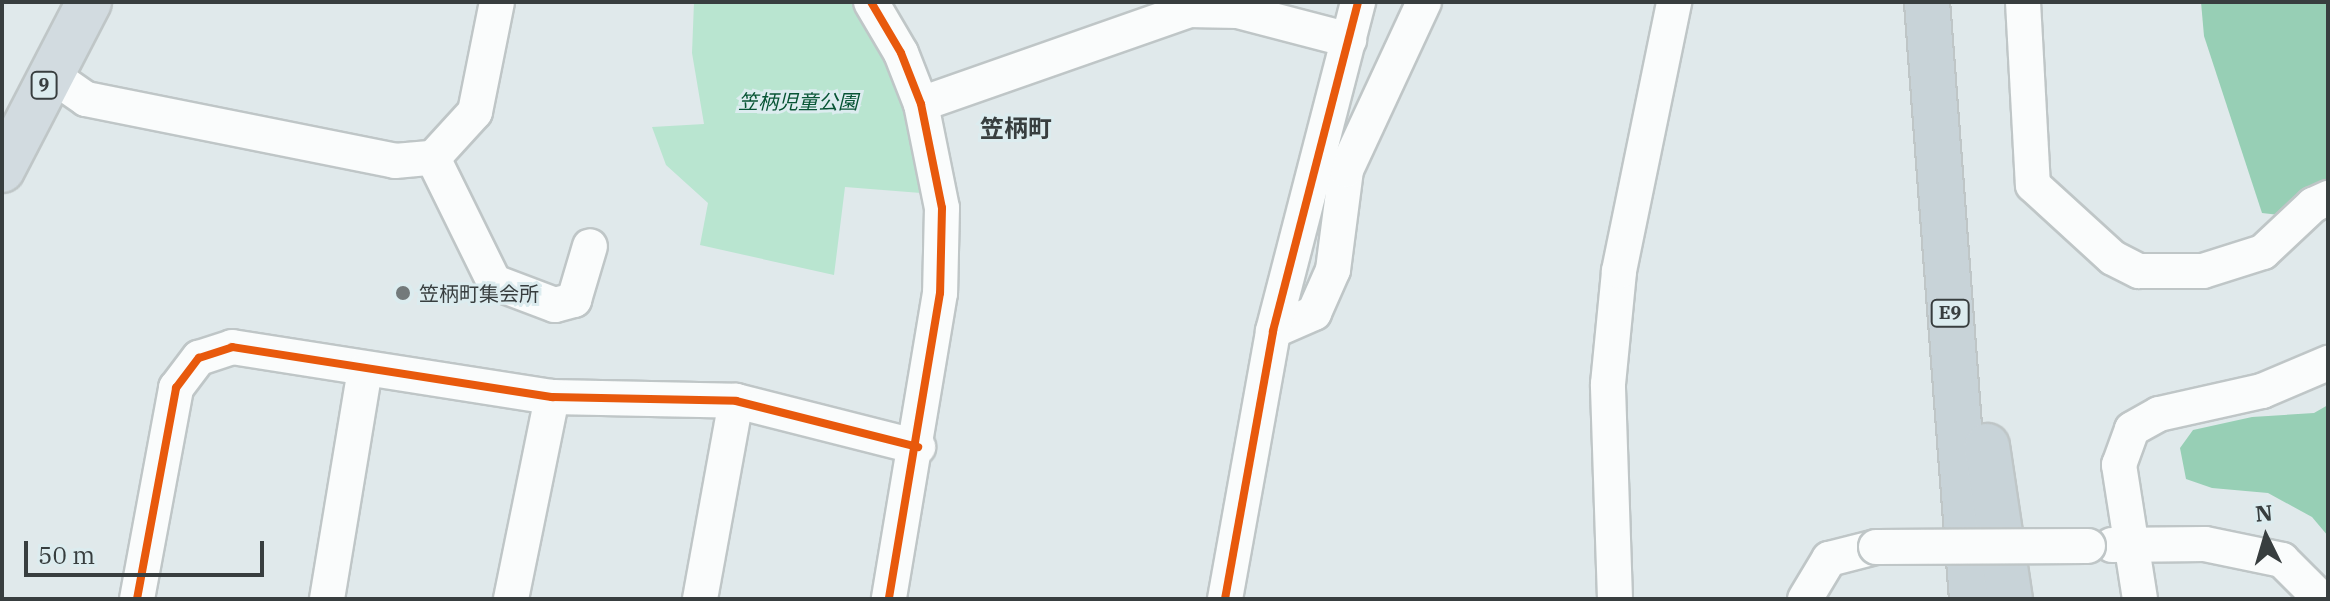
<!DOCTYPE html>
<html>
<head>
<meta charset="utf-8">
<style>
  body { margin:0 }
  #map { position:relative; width:2330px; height:601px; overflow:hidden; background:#e0e9eb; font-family:"IBM Plex Serif","Noto Sans JP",serif }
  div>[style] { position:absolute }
  .green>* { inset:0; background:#b9e5d0 }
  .forest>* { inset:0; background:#97cfb5 }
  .roads { filter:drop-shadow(2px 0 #bfc6c7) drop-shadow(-2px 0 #bfc6c7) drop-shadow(0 2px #bfc6c7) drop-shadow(0 -2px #bfc6c7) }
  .minor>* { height:34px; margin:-17px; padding:0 17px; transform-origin:17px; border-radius:17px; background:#fafcfc }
  .trunk>* { height:44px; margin:-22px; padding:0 22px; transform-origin:22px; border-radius:22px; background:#d2dbe0 }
  .motorway>* { height:44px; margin:-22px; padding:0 22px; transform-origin:22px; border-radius:22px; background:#c8d3d8 }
  .bridges { filter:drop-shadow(2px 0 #bfc6c7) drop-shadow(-2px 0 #bfc6c7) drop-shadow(0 2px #bfc6c7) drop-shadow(0 -2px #bfc6c7) }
  .minor-bridge>* { height:34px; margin:-17px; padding:0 17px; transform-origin:17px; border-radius:17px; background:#fafcfc }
  .cycleway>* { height:8px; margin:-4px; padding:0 4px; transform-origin:4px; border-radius:4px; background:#e8590c }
  .dots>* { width:22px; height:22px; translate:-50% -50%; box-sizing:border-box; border:4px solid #dcecef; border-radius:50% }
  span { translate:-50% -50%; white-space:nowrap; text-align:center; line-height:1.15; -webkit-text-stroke:6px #dcecef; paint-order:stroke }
  .shield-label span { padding:2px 6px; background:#dcecef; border:2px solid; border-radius:6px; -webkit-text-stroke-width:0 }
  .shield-label { font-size:18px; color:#383e3f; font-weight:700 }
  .park-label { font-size:20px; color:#075434; font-style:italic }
  .poi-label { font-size:20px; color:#383e3f }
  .left { translate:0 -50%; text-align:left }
  .quarter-label { font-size:24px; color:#383e3f; font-weight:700 }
  .frame { position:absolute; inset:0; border:4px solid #383e3f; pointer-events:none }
  .north { position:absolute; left:2226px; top:497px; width:80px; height:80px; -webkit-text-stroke:6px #dcecef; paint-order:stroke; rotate:355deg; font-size:22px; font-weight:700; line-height:32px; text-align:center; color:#383e3f }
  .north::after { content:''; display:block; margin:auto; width:28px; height:36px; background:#383e3f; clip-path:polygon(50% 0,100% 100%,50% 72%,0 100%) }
  .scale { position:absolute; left:24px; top:541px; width:240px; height:36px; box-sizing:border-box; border:4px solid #383e3f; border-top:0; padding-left:10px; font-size:24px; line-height:28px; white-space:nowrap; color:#383e3f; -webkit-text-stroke:6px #dcecef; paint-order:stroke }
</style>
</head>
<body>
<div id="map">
  <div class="green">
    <div style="clip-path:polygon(694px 2px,851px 2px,896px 78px,921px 193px,845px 187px,834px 275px,700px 245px,708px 203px,666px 165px,652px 127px,704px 124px,692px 53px)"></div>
  </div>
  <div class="forest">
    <div style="clip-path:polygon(2201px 2px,2328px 2px,2328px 187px,2288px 216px,2262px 213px,2204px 36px)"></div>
    <div style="clip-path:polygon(2328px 405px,2328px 536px,2312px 517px,2268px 493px,2212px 488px,2186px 479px,2180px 448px,2193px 430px,2252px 417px,2314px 413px)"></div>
  </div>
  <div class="roads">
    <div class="minor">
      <div style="left:871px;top:2px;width:59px;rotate:59.5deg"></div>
      <div style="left:901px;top:53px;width:55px;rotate:68.6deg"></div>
      <div style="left:921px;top:104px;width:106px;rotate:78.6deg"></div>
      <div style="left:942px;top:208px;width:85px;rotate:91.3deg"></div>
      <div style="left:940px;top:293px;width:310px;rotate:99.5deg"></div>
      <div style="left:2023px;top:2px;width:183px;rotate:86.9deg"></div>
      <div style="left:2033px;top:185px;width:108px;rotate:42.4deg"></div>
      <div style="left:2113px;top:258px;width:29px;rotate:27deg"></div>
      <div style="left:2139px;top:271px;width:64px"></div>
      <div style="left:2203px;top:271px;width:63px;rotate:-17.6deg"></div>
      <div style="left:2263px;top:252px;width:69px;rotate:-43.2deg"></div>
      <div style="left:2313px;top:205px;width:17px;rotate:-25deg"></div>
      <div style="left:50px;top:74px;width:44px;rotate:34.8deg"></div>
      <div style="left:86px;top:99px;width:315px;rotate:11.3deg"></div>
      <div style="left:395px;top:161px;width:38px;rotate:-5deg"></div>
      <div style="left:433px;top:158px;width:62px;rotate:-47.6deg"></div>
      <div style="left:475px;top:112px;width:112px;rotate:-78.7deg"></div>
      <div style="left:921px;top:104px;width:284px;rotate:-19.3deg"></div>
      <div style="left:1189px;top:10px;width:49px;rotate:1.2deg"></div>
      <div style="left:1238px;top:11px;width:115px;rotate:14.6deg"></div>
      <div style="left:433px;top:158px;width:138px;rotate:63.8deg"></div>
      <div style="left:494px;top:282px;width:65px;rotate:20.7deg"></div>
      <div style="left:555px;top:305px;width:20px;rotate:-15deg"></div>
      <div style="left:574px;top:300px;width:56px;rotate:-73.5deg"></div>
      <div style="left:1273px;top:331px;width:45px;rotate:-23.7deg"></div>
      <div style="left:1314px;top:313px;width:47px;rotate:-66.2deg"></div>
      <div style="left:1333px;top:270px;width:101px;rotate:-82.6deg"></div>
      <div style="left:1346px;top:170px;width:185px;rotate:-65.1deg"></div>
      <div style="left:2112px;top:545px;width:93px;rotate:-0.6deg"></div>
      <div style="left:2205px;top:544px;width:79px;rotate:11.7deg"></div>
      <div style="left:2282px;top:560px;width:55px;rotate:45deg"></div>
      <div style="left:137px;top:599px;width:215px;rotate:-79.5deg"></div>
      <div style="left:176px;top:388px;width:38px;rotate:-53deg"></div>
      <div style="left:199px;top:358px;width:35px;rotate:-18deg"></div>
      <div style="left:232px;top:347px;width:324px;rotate:8.9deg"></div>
      <div style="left:552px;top:397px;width:184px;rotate:1.2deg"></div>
      <div style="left:736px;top:401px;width:188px;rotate:14.2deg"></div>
      <div style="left:327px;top:599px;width:232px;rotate:-80.6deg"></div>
      <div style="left:511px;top:599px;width:206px;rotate:-78.5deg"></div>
      <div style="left:700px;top:599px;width:201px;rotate:-79.7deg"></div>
      <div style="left:1225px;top:599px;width:272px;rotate:-79.8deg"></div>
      <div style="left:1273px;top:331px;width:340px;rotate:-75.5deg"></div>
      <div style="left:1615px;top:599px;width:215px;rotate:-91.9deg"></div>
      <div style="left:1608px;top:384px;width:114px;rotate:-84.4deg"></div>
      <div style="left:1619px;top:271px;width:275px;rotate:-78.4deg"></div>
      <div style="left:1805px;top:599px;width:47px;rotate:-59deg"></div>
      <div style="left:1829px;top:559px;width:49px;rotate:-14.3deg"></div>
      <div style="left:2140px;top:599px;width:136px;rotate:-98.9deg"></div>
      <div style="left:2119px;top:465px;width:38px;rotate:-70deg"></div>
      <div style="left:2132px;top:429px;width:31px;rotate:-29deg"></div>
      <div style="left:2159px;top:414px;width:106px;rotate:-12.6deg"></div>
      <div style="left:2262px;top:391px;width:72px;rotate:-23deg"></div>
    </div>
    <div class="trunk">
      <div style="left:2px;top:170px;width:189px;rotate:-62.6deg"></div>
    </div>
    <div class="motorway">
      <div style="left:1927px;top:2px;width:599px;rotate:85.69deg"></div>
      <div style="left:1987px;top:446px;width:155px;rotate:81.5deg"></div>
    </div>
  </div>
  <div class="bridges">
    <div class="minor-bridge">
      <div style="left:1876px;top:547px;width:212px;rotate:-0.3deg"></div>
    </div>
  </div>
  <div class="cycleway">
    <div style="left:871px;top:2px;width:59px;rotate:59.5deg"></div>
    <div style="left:901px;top:53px;width:55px;rotate:68.6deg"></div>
    <div style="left:921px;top:104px;width:106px;rotate:78.6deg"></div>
    <div style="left:942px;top:208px;width:85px;rotate:91.3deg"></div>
    <div style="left:940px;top:293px;width:310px;rotate:99.5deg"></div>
    <div style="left:137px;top:599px;width:215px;rotate:-79.5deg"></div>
    <div style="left:176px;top:388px;width:38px;rotate:-53deg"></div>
    <div style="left:199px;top:358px;width:35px;rotate:-18deg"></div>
    <div style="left:232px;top:347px;width:324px;rotate:8.9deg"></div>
    <div style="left:552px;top:397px;width:184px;rotate:1.2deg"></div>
    <div style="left:736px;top:401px;width:188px;rotate:14.2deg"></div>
    <div style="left:1225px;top:599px;width:272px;rotate:-79.8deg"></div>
    <div style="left:1273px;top:331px;width:340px;rotate:-75.5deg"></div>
  </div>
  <div class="dots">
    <div style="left:403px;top:293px;background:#737a7b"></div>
  </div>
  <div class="shield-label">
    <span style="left:44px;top:85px">9</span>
    <span style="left:1950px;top:313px">E9</span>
  </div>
  <div class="park-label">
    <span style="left:798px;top:101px">笠柄児童公園</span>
  </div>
  <div class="poi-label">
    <span class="left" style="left:419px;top:293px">笠柄町集会所</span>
  </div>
  <div class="quarter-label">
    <span style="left:1016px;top:129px">笠柄町</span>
  </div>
  <div class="frame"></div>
  <div class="north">N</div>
  <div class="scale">50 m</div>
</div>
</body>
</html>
